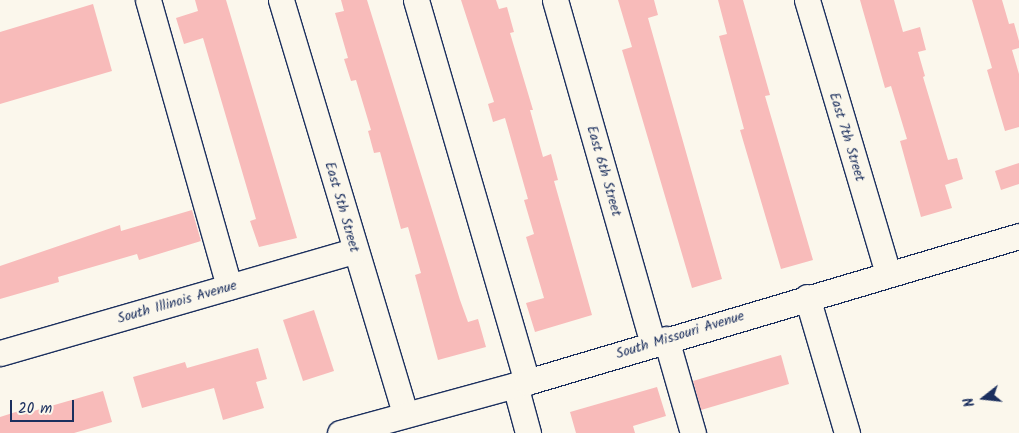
<!DOCTYPE html>
<html>
<head>
<meta charset="utf-8">
<style>
  body { margin:0 }
  #map { position:relative; width:1019px; height:433px; overflow:hidden; background:#fbf7ec; font-family:Kalam,sans-serif }
  div>[style] { position:absolute }
  .building>* { inset:0; background:#f8bbba }
  .roads { filter:drop-shadow(1px 0 #1b2f5e) drop-shadow(-1px 0 #1b2f5e) drop-shadow(0 1px #1b2f5e) drop-shadow(0 -1px #1b2f5e) }
  .minor>* { height:25px; margin:-12.5px; padding:0 12.5px; transform-origin:12.5px; border-radius:12.5px; background:#fbf7ec }
  span { translate:-50% -50%; white-space:nowrap; text-align:center; line-height:1.15; -webkit-text-stroke:4.5px #fbf7ec; paint-order:stroke }
  .street-label { font-size:14px; color:#1b2f5e }
  .north { position:absolute; left:959px; top:373px; width:50px; height:50px; -webkit-text-stroke:4px #fbf7ec; paint-order:stroke; rotate:254deg; font-size:14px; font-weight:700; line-height:20px; text-align:center; color:#1b2f5e }
  .north::after { content:''; display:block; margin:auto; width:18px; height:22px; background:#1b2f5e; clip-path:polygon(50% 0,100% 100%,50% 72%,0 100%) }
  .scale { position:absolute; left:10px; top:400px; width:64px; height:22px; box-sizing:border-box; border:2px solid #1b2f5e; border-top:0; padding-left:6px; font-size:15px; line-height:18px; white-space:nowrap; color:#1b2f5e; -webkit-text-stroke:4px #fbf7ec; paint-order:stroke }
</style>
</head>
<body>
<div id="map">
  <div class="building">
    <div style="clip-path:polygon(195px 0,226px 0,297px 238px,259px 247px,250px 221px,256px 219px,203px 38px,184px 44px,176px 18px,198px 11px)"></div>
    <div style="clip-path:polygon(341px 0,367px 0,460px 300px,468px 322px,478px 319px,486px 347px,438px 360px,415px 275px,421px 273px,408px 227px,401px 229px,380px 152px,374px 153px,368px 131px,371px 130px,356px 80px,351px 81px,344px 59px,348px 58px,335px 13px,344px 11px)"></div>
    <div style="clip-path:polygon(461px 0,496px 0,499px 9px,507px 7px,514px 32px,510px 33px,533px 110px,530px 110px,543px 157px,551px 154px,558px 180px,554px 181px,592px 315px,535px 332px,526px 303px,544px 298px,526px 237px,534px 234px,524px 200px,528px 199px,505px 118px,493px 122px,488px 104px,494px 102px)"></div>
    <div style="clip-path:polygon(618px 0,654px 0,658px 15px,648px 18px,722px 279px,692px 288px,622px 50px,632px 47px)"></div>
    <div style="clip-path:polygon(718px 0,743px 0,770px 95px,765px 96px,813px 260px,781px 269px,740px 130px,744px 129px,719px 36px,727px 34px)"></div>
    <div style="clip-path:polygon(860px 0,894px 0,903px 32px,920px 27px,926px 50px,918px 52px,925px 76px,923px 77px,948px 160px,957px 158px,963px 179px,945px 185px,952px 208px,921px 217px,900px 141px,907px 139px,891px 86px,885px 88px)"></div>
    <div style="clip-path:polygon(972px 0,1002px 0,1009px 24px,1014px 23px,1019px 41px,1019px 48px,1012px 50px,1019px 74px,1019px 127px,1005px 131px,987px 70px,992px 68px)"></div>
    <div style="clip-path:polygon(93px 4px,112px 71px,0 104px,0 32px)"></div>
    <div style="clip-path:polygon(1019px 163px,1019px 184px,1001px 190px,995px 171px)"></div>
    <div style="clip-path:polygon(192px 210px,201px 241px,139px 260px,137px 254px,58px 277px,59px 282px,0 299px,0 266px,120px 225px,121px 231px)"></div>
    <div style="clip-path:polygon(314px 310px,334px 371px,303px 381px,283px 320px)"></div>
    <div style="clip-path:polygon(258px 348px,267px 379px,256px 382px,264px 408px,223px 420px,214px 388px,142px 408px,133px 377px,185px 362px,187px 368px)"></div>
    <div style="clip-path:polygon(781px 355px,789px 384px,701px 410px,693px 381px)"></div>
    <div style="clip-path:polygon(657px 387px,666px 416px,633px 426px,635px 433px,576px 433px,570px 412px)"></div>
    <div style="clip-path:polygon(103px 391px,112px 422px,74px 433px,0 433px,0 417px,22px 410px,23px 414px)"></div>
  </div>
  <div class="roads">
    <div class="minor">
      <div style="left:148px;top:0;width:298px;rotate:74.2deg"></div>
      <div style="left:281px;top:0;width:432px;rotate:73.3deg"></div>
      <div style="left:416px;top:0;width:398px;rotate:73.8deg"></div>
      <div style="left:555px;top:0;width:357px;rotate:74.1deg"></div>
      <div style="left:807px;top:0;width:285px;rotate:73.5deg"></div>
      <div style="left:807px;top:297px;width:142px;rotate:73.6deg"></div>
      <div style="left:666px;top:339px;width:98px;rotate:74deg"></div>
      <div style="left:0;top:353px;width:368px;rotate:-16.1deg"></div>
      <div style="left:515px;top:385px;width:50px;rotate:74.8deg"></div>
      <div style="left:340px;top:433px;width:194px;rotate:-15.3deg"></div>
      <div style="left:527px;top:382px;width:513px;rotate:-16.53deg"></div>
    </div>
  </div>
  <div class="street-label">
    <span style="left:847px;top:137px;rotate:73deg">East 7th Street</span>
    <span style="left:604px;top:171px;rotate:74deg">East 6th Street</span>
    <span style="left:342px;top:207px;rotate:74deg">East 5th Street</span>
    <span style="left:177px;top:302px;rotate:-16deg">South Illinois Avenue</span>
    <span style="left:680px;top:335px;rotate:-17deg">South Missouri Avenue</span>
  </div>
  <div class="north">N</div>
  <div class="scale">20 m</div>
</div>
</body>
</html>
